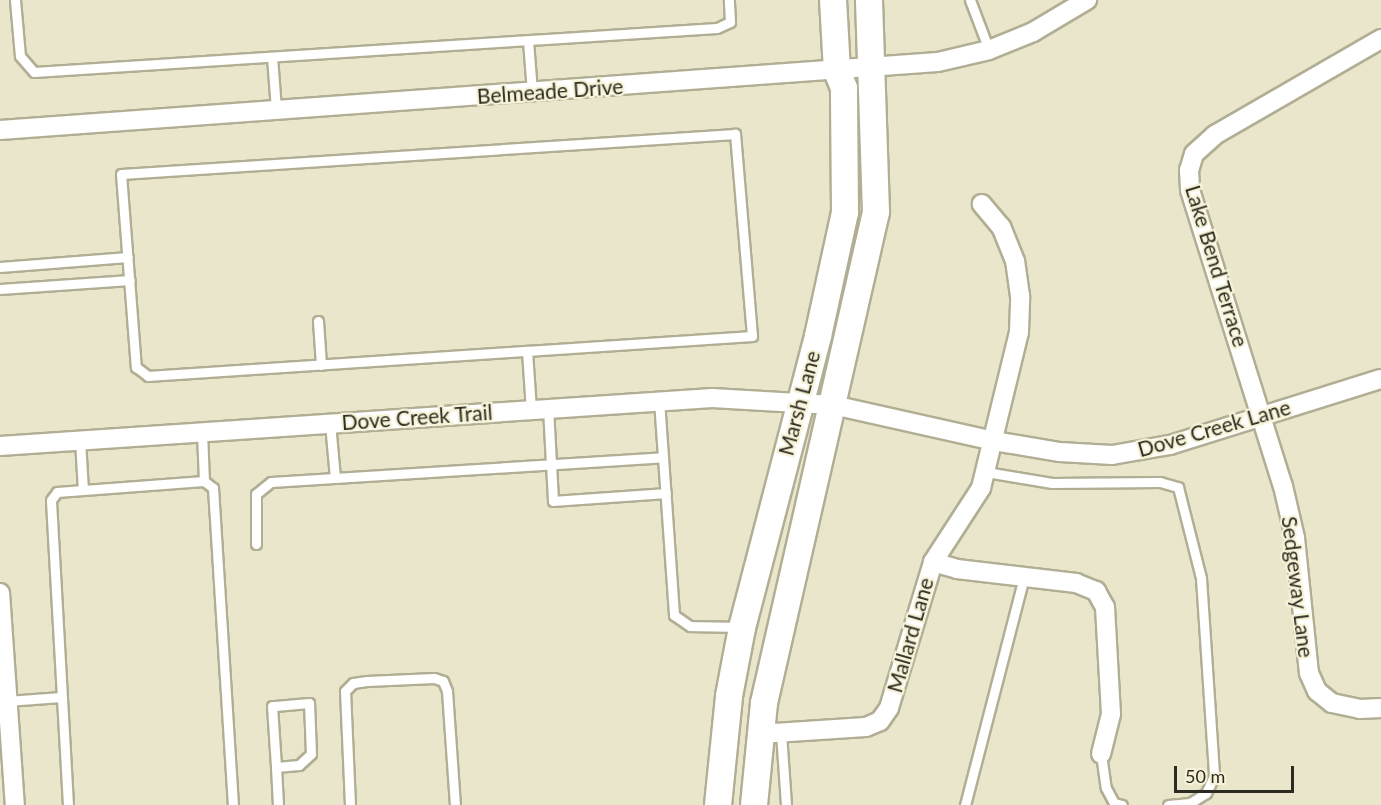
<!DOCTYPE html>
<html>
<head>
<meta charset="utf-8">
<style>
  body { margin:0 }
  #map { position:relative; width:1381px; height:805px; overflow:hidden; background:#eae6cb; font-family:Lato,sans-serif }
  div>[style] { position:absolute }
  .roads { filter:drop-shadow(2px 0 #b1ae94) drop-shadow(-2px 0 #b1ae94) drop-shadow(0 2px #b1ae94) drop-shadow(0 -2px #b1ae94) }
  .service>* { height:9px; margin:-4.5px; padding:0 4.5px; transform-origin:4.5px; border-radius:4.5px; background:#fff }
  .minor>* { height:18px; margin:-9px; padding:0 9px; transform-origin:9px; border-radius:9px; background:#fff }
  .secondary>* { height:26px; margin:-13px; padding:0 13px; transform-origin:13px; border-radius:13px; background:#fff }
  span { translate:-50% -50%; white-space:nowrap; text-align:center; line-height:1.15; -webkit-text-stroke:4.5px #f7f3d8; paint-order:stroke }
  .street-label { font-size:21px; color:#2c2b21 }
  .scale { position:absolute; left:1174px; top:766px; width:120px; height:27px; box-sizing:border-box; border:3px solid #2c2b21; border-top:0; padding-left:8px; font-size:18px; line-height:21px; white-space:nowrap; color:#2c2b21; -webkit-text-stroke:4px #f7f3d8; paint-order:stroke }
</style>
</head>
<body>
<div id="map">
  <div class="roads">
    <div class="service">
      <div style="left:15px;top:0;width:56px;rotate:84.9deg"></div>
      <div style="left:20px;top:56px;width:21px;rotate:49deg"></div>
      <div style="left:34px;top:72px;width:684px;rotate:-3.69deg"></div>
      <div style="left:717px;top:28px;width:14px;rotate:-25deg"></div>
      <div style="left:730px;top:22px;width:22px;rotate:-93deg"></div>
      <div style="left:970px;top:0;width:53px;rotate:69.2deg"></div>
      <div style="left:528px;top:41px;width:51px;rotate:85.5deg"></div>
      <div style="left:272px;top:57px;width:52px;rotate:85.6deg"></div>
      <div style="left:0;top:267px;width:128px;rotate:-4.5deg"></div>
      <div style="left:0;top:289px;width:130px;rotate:-4deg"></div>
      <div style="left:318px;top:321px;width:44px;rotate:86.1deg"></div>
      <div style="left:527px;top:351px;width:225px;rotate:-3.8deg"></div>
      <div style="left:752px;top:336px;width:203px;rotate:-94.8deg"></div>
      <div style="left:735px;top:134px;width:615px;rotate:176.27deg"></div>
      <div style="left:121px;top:174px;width:194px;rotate:85.6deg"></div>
      <div style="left:136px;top:367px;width:15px;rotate:37deg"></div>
      <div style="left:148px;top:376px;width:380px;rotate:-3.8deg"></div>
      <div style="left:527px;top:351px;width:58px;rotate:86.1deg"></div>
      <div style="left:659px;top:400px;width:216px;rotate:86deg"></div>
      <div style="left:674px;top:615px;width:19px;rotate:35deg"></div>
      <div style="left:690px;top:626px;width:49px;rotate:1.2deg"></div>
      <div style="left:548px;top:408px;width:93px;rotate:86.9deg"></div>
      <div style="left:553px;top:501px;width:113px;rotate:-4deg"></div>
      <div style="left:330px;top:423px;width:55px;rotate:84.8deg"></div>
      <div style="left:202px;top:432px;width:49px;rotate:87.7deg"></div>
      <div style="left:80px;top:440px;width:50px;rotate:86.6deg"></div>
      <div style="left:986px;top:472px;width:67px;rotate:9.5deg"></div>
      <div style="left:1052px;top:483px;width:108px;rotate:-0.5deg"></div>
      <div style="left:1160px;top:482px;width:19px;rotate:16deg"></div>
      <div style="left:1178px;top:487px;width:94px;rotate:75.8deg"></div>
      <div style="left:1201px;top:578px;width:198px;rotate:86.2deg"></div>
      <div style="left:1214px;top:776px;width:19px;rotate:115deg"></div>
      <div style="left:1206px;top:793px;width:19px;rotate:148deg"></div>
      <div style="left:1190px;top:803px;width:22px;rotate:175deg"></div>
      <div style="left:256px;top:544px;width:50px;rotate:-90deg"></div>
      <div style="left:256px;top:494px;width:19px;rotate:-39deg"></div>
      <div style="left:271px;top:482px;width:393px;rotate:-3.6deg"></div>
      <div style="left:7px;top:701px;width:54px;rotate:-4.2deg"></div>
      <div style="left:781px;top:733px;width:72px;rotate:86deg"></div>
      <div style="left:1101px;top:754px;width:34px;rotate:82deg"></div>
      <div style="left:1106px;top:788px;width:17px;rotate:62deg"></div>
      <div style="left:1114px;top:803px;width:8px;rotate:14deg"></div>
      <div style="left:276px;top:767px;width:23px;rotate:-5deg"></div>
      <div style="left:299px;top:765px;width:16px;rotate:-43deg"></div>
      <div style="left:311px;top:754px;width:51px;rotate:-92.2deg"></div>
      <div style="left:309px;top:703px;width:37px;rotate:175deg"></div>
      <div style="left:272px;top:706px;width:61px;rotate:86.2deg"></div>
      <div style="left:276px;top:767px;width:38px;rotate:87deg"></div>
      <div style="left:68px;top:805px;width:305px;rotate:-93.2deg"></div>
      <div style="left:51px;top:500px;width:10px;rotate:-53deg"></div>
      <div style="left:57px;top:492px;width:147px;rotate:-4.3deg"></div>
      <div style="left:204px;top:481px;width:11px;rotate:38deg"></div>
      <div style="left:213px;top:488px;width:318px;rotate:86.4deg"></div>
      <div style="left:350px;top:805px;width:114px;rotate:-92.5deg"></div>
      <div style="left:345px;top:691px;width:11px;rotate:-45deg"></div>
      <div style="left:353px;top:683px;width:14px;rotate:-8deg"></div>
      <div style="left:367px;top:681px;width:67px;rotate:-2.6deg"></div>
      <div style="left:434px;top:678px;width:9px;rotate:18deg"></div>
      <div style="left:443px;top:681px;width:11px;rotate:68deg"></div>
      <div style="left:447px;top:691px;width:114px;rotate:86deg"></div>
      <div style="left:965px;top:805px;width:236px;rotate:-75.5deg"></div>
    </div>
    <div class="minor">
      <div style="left:1381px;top:39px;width:192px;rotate:150deg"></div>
      <div style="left:1215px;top:135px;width:28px;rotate:138deg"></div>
      <div style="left:1194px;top:154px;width:17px;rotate:107deg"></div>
      <div style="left:1189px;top:170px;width:20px;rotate:87deg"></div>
      <div style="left:1190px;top:190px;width:310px;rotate:72.6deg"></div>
      <div style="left:1283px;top:486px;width:53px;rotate:77deg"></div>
      <div style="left:1295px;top:538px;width:136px;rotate:84.1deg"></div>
      <div style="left:1309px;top:673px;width:20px;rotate:66deg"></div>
      <div style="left:1317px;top:691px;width:19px;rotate:39deg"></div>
      <div style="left:1332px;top:703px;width:29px;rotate:12deg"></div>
      <div style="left:1360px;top:709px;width:21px;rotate:-3deg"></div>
      <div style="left:0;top:130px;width:940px;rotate:-4.15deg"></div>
      <div style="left:938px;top:62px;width:52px;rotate:-13.2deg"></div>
      <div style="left:989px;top:50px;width:48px;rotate:-22.2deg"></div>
      <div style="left:1033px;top:32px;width:63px;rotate:-30.7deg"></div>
      <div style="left:0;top:446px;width:714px;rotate:-3.86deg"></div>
      <div style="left:712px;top:398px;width:121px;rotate:3.3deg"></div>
      <div style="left:833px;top:405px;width:165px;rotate:12.6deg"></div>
      <div style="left:994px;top:441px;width:67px;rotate:9.5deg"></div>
      <div style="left:1060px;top:452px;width:52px;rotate:3.3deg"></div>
      <div style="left:1112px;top:455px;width:59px;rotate:-9.8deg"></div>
      <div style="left:1170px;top:445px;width:221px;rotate:-17.4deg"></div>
      <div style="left:933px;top:562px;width:25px;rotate:16deg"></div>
      <div style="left:957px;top:569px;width:120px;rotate:6.7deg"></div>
      <div style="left:1076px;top:583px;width:22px;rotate:22deg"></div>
      <div style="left:1096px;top:591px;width:18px;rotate:61deg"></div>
      <div style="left:1105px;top:607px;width:107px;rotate:86.8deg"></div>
      <div style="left:1111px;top:714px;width:41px;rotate:104deg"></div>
      <div style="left:0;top:593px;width:213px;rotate:86deg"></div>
      <div style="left:759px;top:734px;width:107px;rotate:-3.7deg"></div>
      <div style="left:866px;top:727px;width:15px;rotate:-23deg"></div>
      <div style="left:880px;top:721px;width:16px;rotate:-55deg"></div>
      <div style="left:889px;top:708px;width:152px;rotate:-73.2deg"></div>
      <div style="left:933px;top:562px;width:88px;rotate:-57deg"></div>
      <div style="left:981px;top:488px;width:161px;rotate:-76.3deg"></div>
      <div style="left:1019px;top:332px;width:36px;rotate:-88deg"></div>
      <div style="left:1020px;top:296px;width:35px;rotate:-98deg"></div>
      <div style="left:1015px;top:261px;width:37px;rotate:-112deg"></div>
      <div style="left:1001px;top:227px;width:30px;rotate:-130deg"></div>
    </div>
    <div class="secondary">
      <div style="left:718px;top:805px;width:110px;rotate:-84.2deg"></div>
      <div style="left:729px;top:696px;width:69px;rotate:-79.2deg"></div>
      <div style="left:742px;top:628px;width:302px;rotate:-75.4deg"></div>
      <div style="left:818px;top:336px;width:127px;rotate:-77.7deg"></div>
      <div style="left:845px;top:212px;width:124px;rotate:-90.5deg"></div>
      <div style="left:844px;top:88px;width:18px;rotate:-112deg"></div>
      <div style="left:837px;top:71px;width:71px;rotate:-93.2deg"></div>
      <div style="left:754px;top:805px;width:102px;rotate:-84.4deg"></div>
      <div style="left:764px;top:703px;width:504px;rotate:-77.15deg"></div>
      <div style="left:876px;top:212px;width:212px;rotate:-91.9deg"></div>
    </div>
  </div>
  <div class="street-label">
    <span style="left:550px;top:91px;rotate:-4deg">Belmeade Drive</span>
    <span style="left:1217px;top:266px;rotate:73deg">Lake Bend Terrace</span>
    <span style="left:799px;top:403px;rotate:-75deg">Marsh Lane</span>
    <span style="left:417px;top:417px;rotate:-4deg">Dove Creek Trail</span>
    <span style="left:1214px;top:428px;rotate:-16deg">Dove Creek Lane</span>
    <span style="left:1298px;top:587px;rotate:83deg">Sedgeway Lane</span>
    <span style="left:910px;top:635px;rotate:-74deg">Mallard Lane</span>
  </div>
  <div class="scale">50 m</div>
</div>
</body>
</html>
